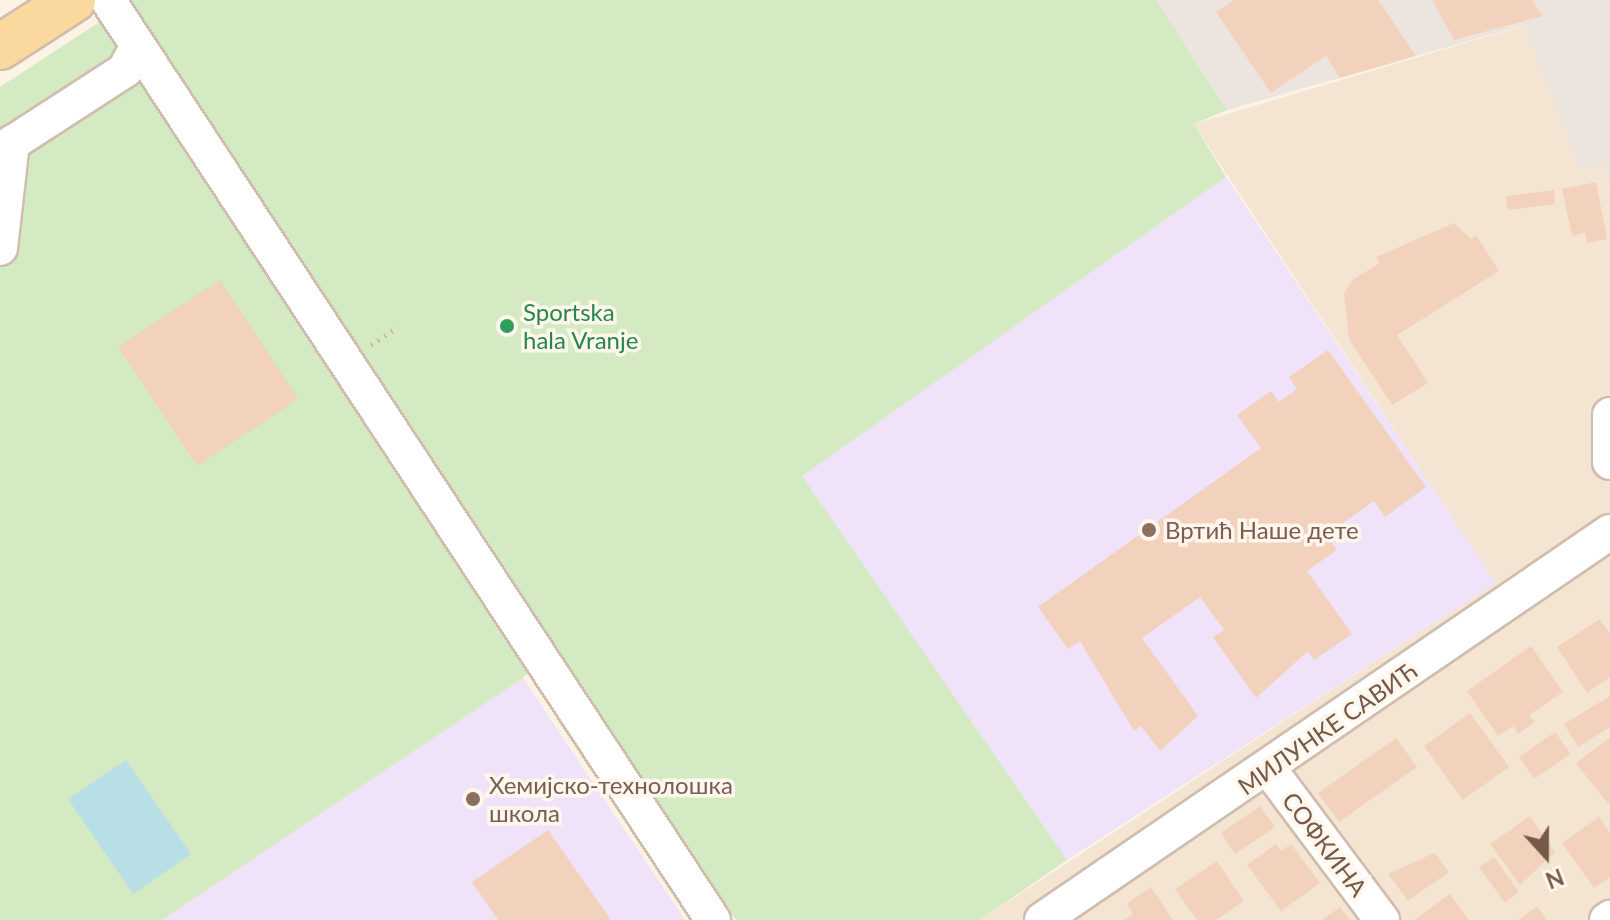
<!DOCTYPE html>
<html>
<head>
<meta charset="utf-8">
<style>
  body { margin:0 }
  #map { position:relative; width:1610px; height:920px; overflow:hidden; background:#fcf3e5; font-family:Lato,sans-serif }
  div>[style] { position:absolute }
  .residential>* { inset:0; background:#f4e5d3 }
  .industrial>* { inset:0; background:#ece5df }
  .education>* { inset:0; background:#f0e2f9 }
  .green>* { inset:0; background:#d3eac3 }
  .water>* { inset:0; background:#b9dfe6 }
  .building>* { inset:0; background:#f2d2bc }
  .path>* { height:5px; margin-top:-2.5px; transform-origin:0; background:repeating-linear-gradient(90deg,#d7b5a0 0 2px,transparent 0 8px) }
  .roads { filter:drop-shadow(2px 0 #d0bdae) drop-shadow(-2px 0 #d0bdae) drop-shadow(0 2px #d0bdae) drop-shadow(0 -2px #d0bdae) }
  .minor>* { height:34px; margin:-17px; padding:0 17px; transform-origin:17px; border-radius:17px; background:#fff }
  .major>* { height:44px; margin:-22px; padding:0 22px; transform-origin:22px; border-radius:22px; background:#fbd89e }
  .dots>* { width:22px; height:22px; translate:-50% -50%; box-sizing:border-box; border:4px solid #fff7eb; border-radius:50% }
  span { translate:-50% -50%; white-space:nowrap; text-align:center; line-height:1.15; -webkit-text-stroke:7px #fff7eb; paint-order:stroke }
  .leisure-label { font-size:24px; color:#27864d }
  .left { translate:0 -50%; text-align:left }
  .education-label { font-size:24px; color:#785e54 }
  .street-label { font-size:24px; color:#75594a }
  .north { position:absolute; left:1506px; top:816px; width:80px; height:80px; -webkit-text-stroke:6px #fff7eb; paint-order:stroke; rotate:159deg; font-size:22px; font-weight:700; line-height:32px; text-align:center; color:#75594a }
  .north::after { content:''; display:block; margin:auto; width:28px; height:36px; background:#75594a; clip-path:polygon(50% 0,100% 100%,50% 72%,0 100%) }
</style>
</head>
<body>
<div id="map">
  <div class="residential">
    <div style="clip-path:polygon(1526px 25px,1580px 170px,1604px 162px,1610px 186px,1610px 920px,980px 920px,1495px 583px,1194px 124px)"></div>
  </div>
  <div class="industrial">
    <div style="clip-path:polygon(1156px 0,1610px 0,1610px 186px,1604px 162px,1580px 170px,1525px 25px,1227px 110px)"></div>
  </div>
  <div class="education">
    <div style="clip-path:polygon(1226px 177px,1496px 583px,1067px 860px,801px 476px)"></div>
    <div style="clip-path:polygon(523px 678px,685px 920px,162px 920px)"></div>
  </div>
  <div class="green">
    <div style="clip-path:polygon(133px 0,1156px 0,1227px 110px,1194px 124px,1226px 177px,802px 476px,1067px 860px,980px 920px,736px 920px,549px 649px,523px 678px,162px 920px,0 920px,0 87px)"></div>
  </div>
  <div class="water">
    <div style="clip-path:polygon(126px 760px,191px 854px,133px 894px,68px 799px)"></div>
  </div>
  <div class="building">
    <div style="clip-path:polygon(1234px 0,1378px 0,1416px 56px,1340px 78px,1326px 56px,1271px 93px,1216px 12px)"></div>
    <div style="clip-path:polygon(1432px 0,1532px 0,1543px 16px,1454px 40px)"></div>
    <div style="clip-path:polygon(1596px 182px,1607px 239px,1587px 243px,1585px 233px,1572px 236px,1562px 189px)"></div>
    <div style="clip-path:polygon(1554px 190px,1555px 204px,1508px 210px,1506px 196px)"></div>
    <div style="clip-path:polygon(1454px 223px,1471px 239px,1476px 235px,1499px 271px,1397px 335px,1428px 383px,1392px 405px,1349px 339px,1344px 294px,1351px 281px,1380px 263px,1376px 257px)"></div>
    <div style="clip-path:polygon(220px 280px,298px 399px,197px 466px,118px 347px)"></div>
    <div style="clip-path:polygon(1328px 350px,1426px 487px,1385px 517px,1374px 501px,1326px 535px,1337px 550px,1307px 571px,1352px 634px,1314px 660px,1308px 651px,1256px 698px,1213px 637px,1224px 630px,1200px 597px,1142px 638px,1198px 716px,1160px 751px,1141px 726px,1134px 731px,1080px 641px,1068px 649px,1038px 607px,1261px 448px,1237px 415px,1271px 391px,1279px 402px,1297px 389px,1289px 377px)"></div>
    <div style="clip-path:polygon(1600px 619px,1610px 634px,1610px 677px,1587px 693px,1557px 647px)"></div>
    <div style="clip-path:polygon(1531px 646px,1563px 692px,1529px 715px,1535px 722px,1518px 734px,1513px 726px,1498px 736px,1467px 691px)"></div>
    <div style="clip-path:polygon(1610px 696px,1610px 727px,1578px 747px,1564px 724px)"></div>
    <div style="clip-path:polygon(1470px 713px,1509px 767px,1463px 800px,1424px 746px)"></div>
    <div style="clip-path:polygon(1555px 732px,1571px 754px,1534px 779px,1519px 757px)"></div>
    <div style="clip-path:polygon(1610px 737px,1610px 803px,1608px 804px,1576px 763px)"></div>
    <div style="clip-path:polygon(1396px 738px,1417px 767px,1339px 822px,1318px 793px)"></div>
    <div style="clip-path:polygon(1260px 806px,1275px 827px,1235px 854px,1221px 833px)"></div>
    <div style="clip-path:polygon(1530px 816px,1555px 852px,1520px 885px,1490px 844px)"></div>
    <div style="clip-path:polygon(1599px 817px,1610px 833px,1610px 877px,1594px 888px,1562px 843px)"></div>
    <div style="clip-path:polygon(548px 830px,611px 920px,498px 920px,472px 882px)"></div>
    <div style="clip-path:polygon(1276px 844px,1281px 851px,1291px 844px,1320px 883px,1281px 911px,1247px 865px)"></div>
    <div style="clip-path:polygon(1434px 853px,1449px 872px,1408px 901px,1388px 874px)"></div>
    <div style="clip-path:polygon(1494px 857px,1519px 892px,1505px 903px,1479px 867px)"></div>
    <div style="clip-path:polygon(1217px 861px,1244px 901px,1216px 920px,1197px 920px,1175px 889px)"></div>
    <div style="clip-path:polygon(1151px 887px,1173px 920px,1123px 920px,1133px 914px,1127px 904px)"></div>
    <div style="clip-path:polygon(1450px 894px,1469px 920px,1414px 920px)"></div>
    <div style="clip-path:polygon(1537px 906px,1547px 920px,1518px 920px)"></div>
    <div style="clip-path:polygon(1340px 907px,1350px 920px,1322px 920px)"></div>
  </div>
  <div class="path">
    <div style="left:371px;top:345px;width:32px;rotate:-34deg"></div>
  </div>
  <div class="roads">
    <div class="minor">
      <div style="left:108px;top:0;width:1101px;rotate:56.67deg"></div>
      <div style="left:0;top:151px;width:149px;rotate:-32.9deg"></div>
      <div style="left:125px;top:70px;width:22px;rotate:-63deg"></div>
      <div style="left:0;top:248px;width:106px;rotate:-83.5deg"></div>
      <div style="left:1610px;top:415px;width:47px;rotate:90deg"></div>
      <div style="left:1269px;top:769px;width:189px;rotate:53.2deg"></div>
      <div style="left:1042px;top:920px;width:688px;rotate:-34.34deg"></div>
      <div style="left:1607px;top:920px;width:4px;rotate:-34deg"></div>
    </div>
    <div class="major">
      <div style="left:0;top:47px;width:87px;rotate:-32.8deg"></div>
    </div>
  </div>
  <div class="dots">
    <div style="left:507px;top:326px;background:#2e9e5b"></div>
    <div style="left:1149px;top:530px;background:#8d6e63"></div>
    <div style="left:473px;top:799px;background:#8d6e63"></div>
  </div>
  <div class="leisure-label">
    <span class="left" style="left:523px;top:326px">Sportska<br>hala Vranje</span>
  </div>
  <div class="education-label">
    <span class="left" style="left:1165px;top:530px">Вртић Наше дете</span>
    <span class="left" style="left:489px;top:799px">Хемијско-технолошка<br>школа</span>
  </div>
  <div class="street-label">
    <span style="left:1327px;top:728px;rotate:-35deg">МИЛУНКЕ САВИЋ</span>
    <span style="left:1325px;top:844px;rotate:53deg">СОФКИНА</span>
  </div>
  <div class="north">N</div>
</div>
</body>
</html>
